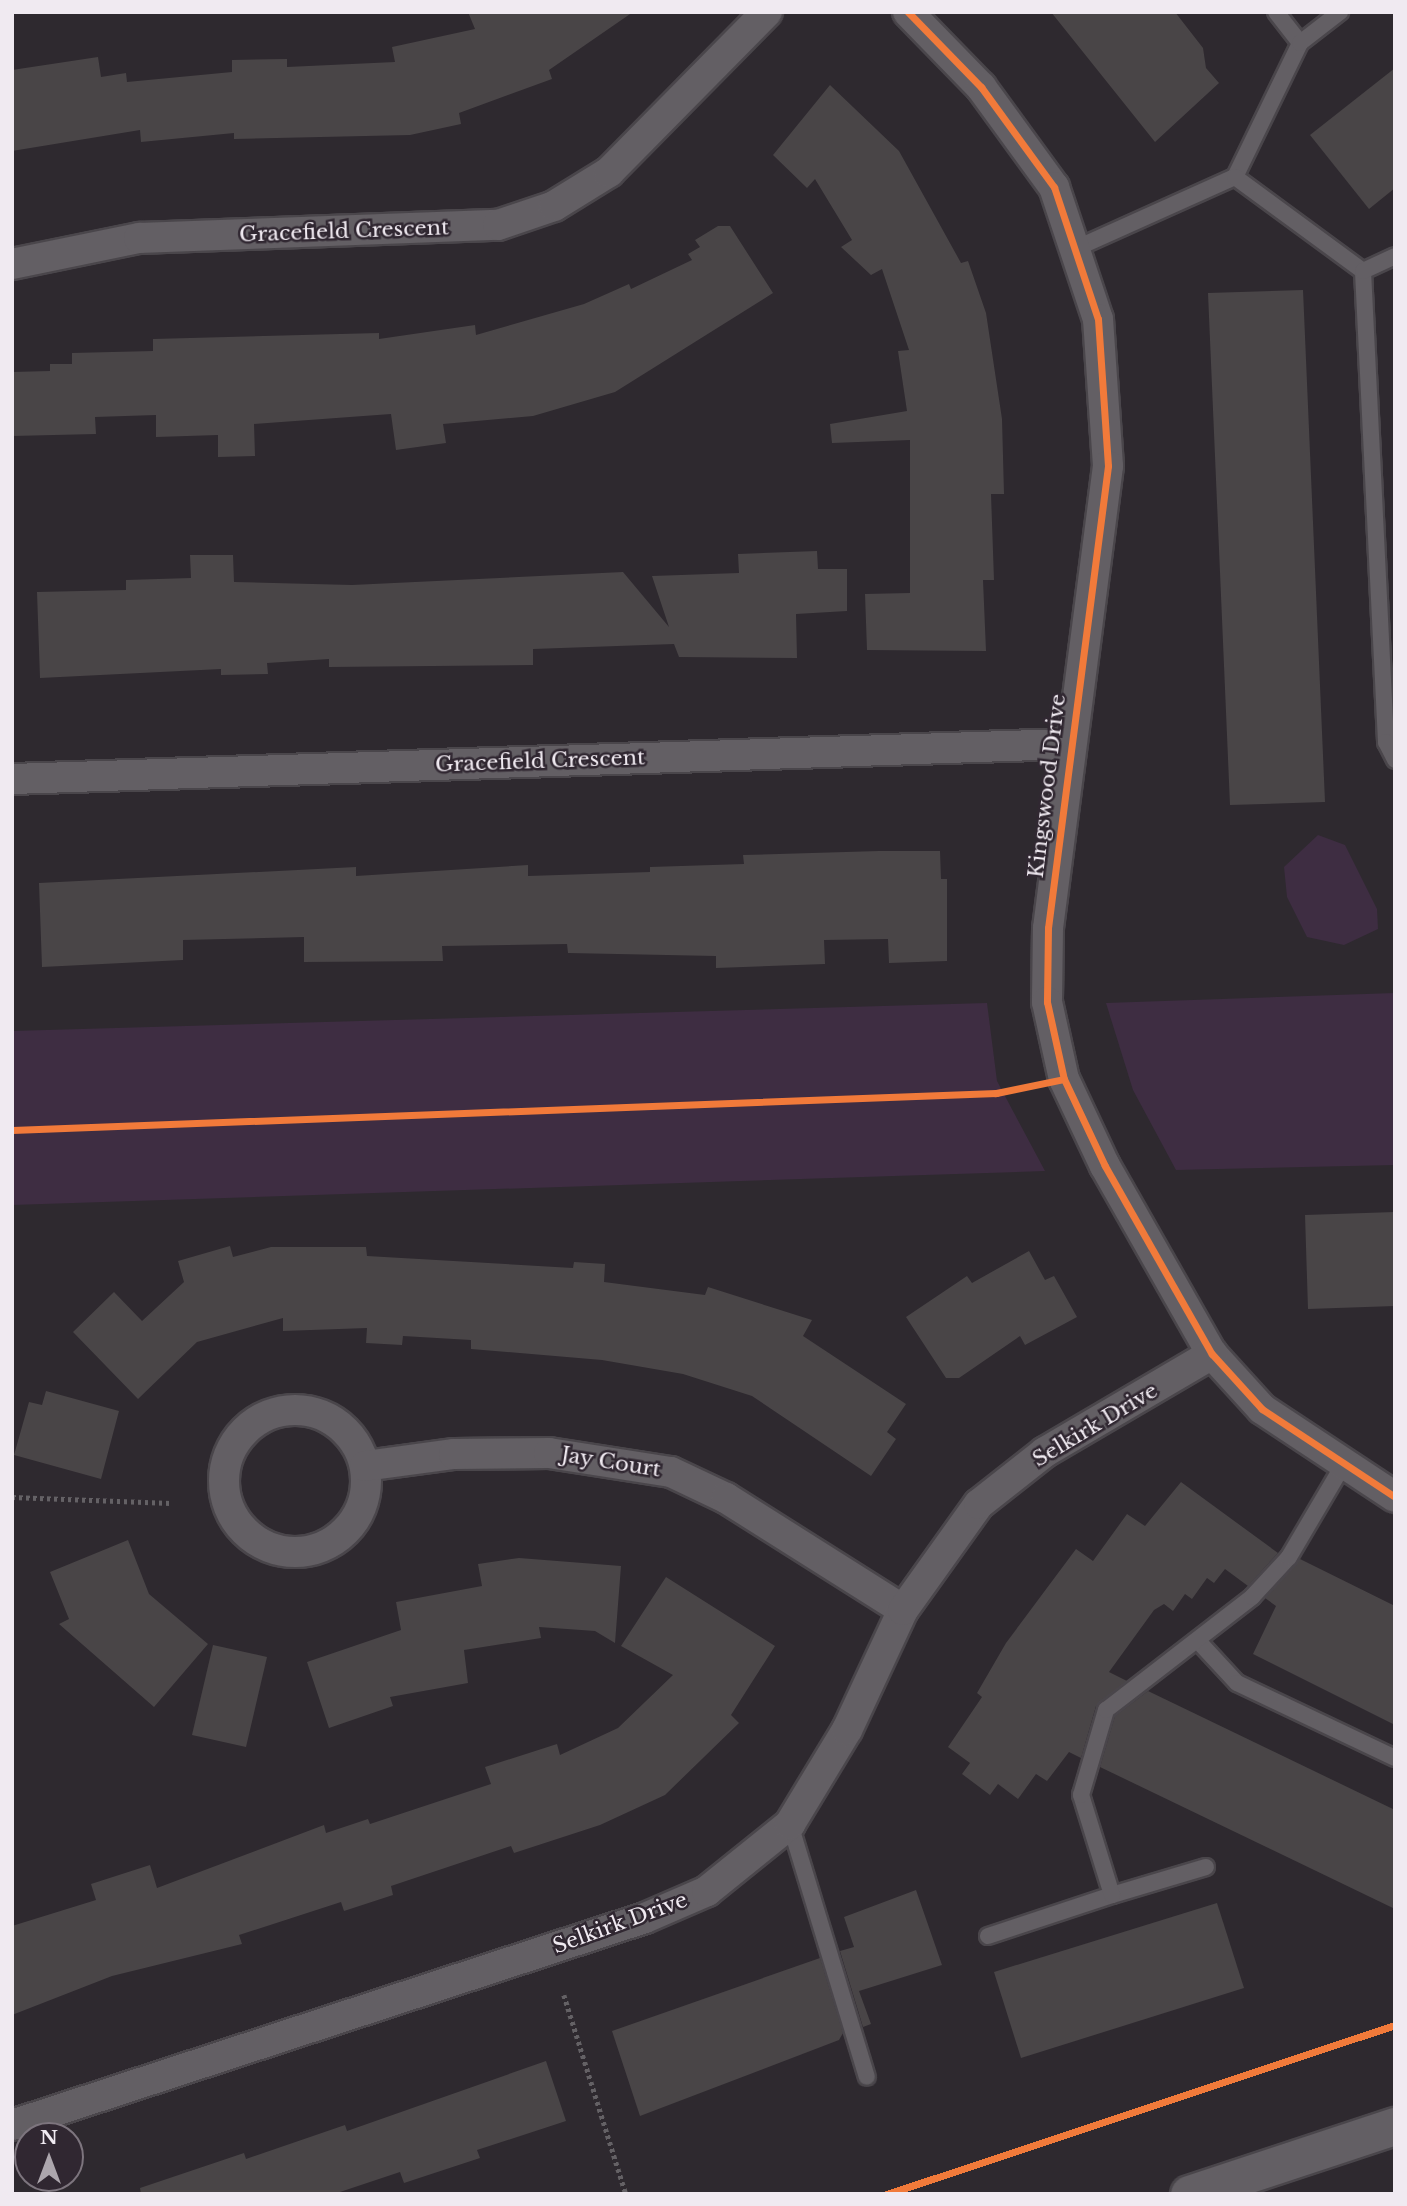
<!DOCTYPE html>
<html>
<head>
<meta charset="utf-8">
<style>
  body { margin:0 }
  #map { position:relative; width:1407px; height:2206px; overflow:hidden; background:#2e292f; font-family:"Libre Baskerville",serif }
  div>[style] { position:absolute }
  .green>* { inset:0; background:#3e2d42 }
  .building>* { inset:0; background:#494547 }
  .path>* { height:4.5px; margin-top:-2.25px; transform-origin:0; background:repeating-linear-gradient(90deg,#646165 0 3.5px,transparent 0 7px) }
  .roads { filter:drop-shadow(2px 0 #4a464b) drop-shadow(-2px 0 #4a464b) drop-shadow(0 2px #4a464b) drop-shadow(0 -2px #4a464b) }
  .service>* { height:16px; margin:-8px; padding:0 8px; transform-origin:8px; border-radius:8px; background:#635f64 }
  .minor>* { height:30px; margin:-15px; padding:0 15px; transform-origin:15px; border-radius:15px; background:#635f64 }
  .minor>.ring { margin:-15px; padding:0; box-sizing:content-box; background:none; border:30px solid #635f64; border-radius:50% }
  .tertiary>* { height:37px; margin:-18.5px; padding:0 18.5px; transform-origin:18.5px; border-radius:18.5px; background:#635f64 }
  .cycleway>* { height:7px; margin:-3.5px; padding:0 3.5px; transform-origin:3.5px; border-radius:3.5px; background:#f17a3a }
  span { translate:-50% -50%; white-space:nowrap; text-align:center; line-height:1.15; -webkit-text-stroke:5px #302731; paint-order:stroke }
  .street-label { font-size:21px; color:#f0eaf1 }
  .frame { position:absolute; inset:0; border:14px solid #f0eaf1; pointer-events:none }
  .north { position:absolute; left:14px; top:2122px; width:70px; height:70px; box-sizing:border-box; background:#302731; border:2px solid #7d757e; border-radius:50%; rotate:0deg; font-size:19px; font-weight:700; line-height:28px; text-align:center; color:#f0eaf1 }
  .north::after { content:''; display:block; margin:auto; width:24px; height:32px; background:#aca6ad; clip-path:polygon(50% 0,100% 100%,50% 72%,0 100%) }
</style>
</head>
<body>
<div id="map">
  <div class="green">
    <div style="clip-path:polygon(1318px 835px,1345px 845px,1377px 909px,1378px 929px,1344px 945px,1307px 937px,1287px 897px,1284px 867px)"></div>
    <div style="clip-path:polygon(1395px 993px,1395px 1165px,1176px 1170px,1133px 1090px,1106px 1003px)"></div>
    <div style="clip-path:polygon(987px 1003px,997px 1081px,1045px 1171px,12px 1205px,12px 1031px)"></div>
  </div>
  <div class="building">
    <div style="clip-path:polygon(468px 12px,633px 12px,549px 70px,552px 79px,459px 113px,461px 124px,410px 135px,234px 139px,234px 133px,141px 142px,140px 130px,12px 151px,12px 70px,98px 57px,101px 77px,126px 73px,127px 82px,232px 72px,232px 60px,287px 59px,287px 67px,395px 62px,392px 47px,475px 29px)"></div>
    <div style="clip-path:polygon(1051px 12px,1175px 12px,1203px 48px,1206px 68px,1219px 83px,1155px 142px)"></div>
    <div style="clip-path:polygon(1395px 68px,1395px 188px,1369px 209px,1310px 135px)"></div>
    <div style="clip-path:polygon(830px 85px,899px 151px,961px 263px,968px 261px,986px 313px,1002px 419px,1004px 494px,991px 494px,994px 580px,983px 580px,986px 651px,867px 650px,865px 594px,910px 593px,910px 440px,832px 443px,830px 424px,907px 411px,898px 351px,909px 350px,882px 269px,871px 275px,841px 247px,852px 240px,815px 179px,807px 188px,773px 155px)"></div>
    <div style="clip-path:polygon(718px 226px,730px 226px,773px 293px,615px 392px,533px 416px,443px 424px,446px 443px,396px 450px,391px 414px,254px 424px,255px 456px,218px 457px,218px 435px,156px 437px,156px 415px,95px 417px,96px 434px,12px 436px,12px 372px,50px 371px,50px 364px,72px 364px,72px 353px,153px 351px,153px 339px,379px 333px,379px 339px,475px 325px,476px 335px,584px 304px,629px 284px,631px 289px,692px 260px,688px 254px,700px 247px,695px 240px)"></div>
    <div style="clip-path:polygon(1303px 290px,1325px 802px,1230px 805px,1208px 293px)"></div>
    <div style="clip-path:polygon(817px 551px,818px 569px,847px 569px,847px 611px,796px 614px,797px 658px,679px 657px,674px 644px,533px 649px,533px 665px,329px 667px,329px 659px,267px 663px,268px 674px,221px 675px,221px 669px,40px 678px,37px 592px,126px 590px,126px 580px,191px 578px,190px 555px,233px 555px,234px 582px,352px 585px,623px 572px,669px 627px,652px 576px,739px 573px,738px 554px)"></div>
    <div style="clip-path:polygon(879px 851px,940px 851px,941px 879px,947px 879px,947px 961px,889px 963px,888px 939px,824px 940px,825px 964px,716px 968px,716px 956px,568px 953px,567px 944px,442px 946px,443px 961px,304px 962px,304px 937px,183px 940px,183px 960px,42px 967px,39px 883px,356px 867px,356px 876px,528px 865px,528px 876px,650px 872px,650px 867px,744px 864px,743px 855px)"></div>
    <div style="clip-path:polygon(1395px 1212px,1395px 1306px,1308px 1309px,1305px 1215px)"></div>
    <div style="clip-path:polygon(230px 1246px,233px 1257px,271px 1247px,366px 1247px,367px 1256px,573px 1268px,574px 1262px,605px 1264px,604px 1282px,705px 1295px,708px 1287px,812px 1320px,803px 1336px,906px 1404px,887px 1432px,896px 1439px,871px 1476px,752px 1396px,683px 1374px,602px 1360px,471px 1349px,471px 1340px,403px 1336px,402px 1345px,366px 1343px,367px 1328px,283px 1331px,283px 1318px,197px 1342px,138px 1399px,73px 1332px,114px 1292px,142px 1321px,184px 1282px,178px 1261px)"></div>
    <div style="clip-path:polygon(1029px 1251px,1045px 1280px,1054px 1276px,1077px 1317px,1025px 1345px,1020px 1336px,959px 1378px,946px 1378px,906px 1317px,967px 1276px,972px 1283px)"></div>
    <div style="clip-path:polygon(46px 1391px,119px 1411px,101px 1479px,14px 1455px,29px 1402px,42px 1405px)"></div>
    <div style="clip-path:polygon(1181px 1482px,1278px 1553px,1248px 1586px,1225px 1569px,1214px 1583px,1207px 1578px,1192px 1599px,1185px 1594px,1173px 1611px,1164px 1604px,1154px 1610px,1109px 1672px,1127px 1681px,1096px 1706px,1081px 1758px,1069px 1752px,1047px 1781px,1036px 1774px,1018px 1799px,998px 1784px,990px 1795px,962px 1774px,970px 1763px,948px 1747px,982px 1697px,977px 1693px,1006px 1643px,1076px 1549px,1093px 1561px,1127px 1514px,1145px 1526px)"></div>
    <div style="clip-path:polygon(128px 1540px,149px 1594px,208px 1644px,154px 1707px,59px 1624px,69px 1619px,50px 1572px)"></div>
    <div style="clip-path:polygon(519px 1558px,621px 1566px,615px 1643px,595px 1631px,539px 1627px,541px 1638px,464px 1650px,468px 1683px,390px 1697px,393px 1706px,329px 1728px,307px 1662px,401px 1630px,396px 1602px,482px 1586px,478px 1564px)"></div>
    <div style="clip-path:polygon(1300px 1559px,1395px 1606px,1395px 1725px,1253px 1654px,1276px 1606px,1265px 1598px)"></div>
    <div style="clip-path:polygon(666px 1577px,775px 1646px,731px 1715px,739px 1723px,665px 1795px,600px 1825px,514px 1853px,511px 1846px,391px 1886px,393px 1895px,344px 1911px,341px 1902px,239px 1935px,242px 1944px,112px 1976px,12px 2015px,12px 1926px,96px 1900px,91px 1884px,150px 1865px,157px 1888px,324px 1825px,326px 1833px,368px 1819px,370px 1824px,491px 1784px,485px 1767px,557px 1744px,560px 1755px,618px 1728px,673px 1675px,621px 1646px)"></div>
    <div style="clip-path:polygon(213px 1645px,267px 1657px,246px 1747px,192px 1735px)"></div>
    <div style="clip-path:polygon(1148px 1691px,1395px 1810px,1395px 1909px,1100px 1767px,1115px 1716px)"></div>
    <div style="clip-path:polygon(916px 1890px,942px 1965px,859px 1991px,871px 2024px,863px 2027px,840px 1951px,854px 1947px,844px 1917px)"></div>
    <div style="clip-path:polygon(1217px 1903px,1244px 1988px,1021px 2058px,994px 1972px)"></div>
    <div style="clip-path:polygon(820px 1958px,843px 2033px,839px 2040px,640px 2116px,612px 2031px)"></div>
    <div style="clip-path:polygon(546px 2061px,566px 2121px,477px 2150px,480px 2158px,404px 2183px,400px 2172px,334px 2194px,141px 2194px,140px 2188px,244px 2153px,246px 2159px,345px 2125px,347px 2131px)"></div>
  </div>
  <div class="path">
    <div style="left:12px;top:1497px;width:159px;rotate:2.2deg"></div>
    <div style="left:564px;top:1995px;width:208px;rotate:72.7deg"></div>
  </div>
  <div class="roads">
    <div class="service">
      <div style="left:1276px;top:12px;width:39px;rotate:52deg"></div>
      <div style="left:1235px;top:177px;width:149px;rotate:-64.1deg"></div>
      <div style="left:1300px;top:43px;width:51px;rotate:-37.8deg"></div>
      <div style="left:1079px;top:247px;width:171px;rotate:-24.2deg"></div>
      <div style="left:1235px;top:177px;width:159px;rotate:36.3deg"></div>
      <div style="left:1363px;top:271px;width:472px;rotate:87.2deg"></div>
      <div style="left:1386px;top:742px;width:20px;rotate:63deg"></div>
      <div style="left:1363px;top:271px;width:35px;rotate:-25deg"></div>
      <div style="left:1199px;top:1642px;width:56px;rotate:47.2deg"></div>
      <div style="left:1237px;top:1683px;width:175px;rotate:25.4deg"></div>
      <div style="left:790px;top:1824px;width:264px;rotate:73.1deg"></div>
      <div style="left:1112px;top:1895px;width:98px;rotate:-16.6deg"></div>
      <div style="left:988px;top:1936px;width:131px;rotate:-18.3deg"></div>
      <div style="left:1112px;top:1895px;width:105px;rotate:-107.2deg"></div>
      <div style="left:1081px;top:1795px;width:89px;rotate:-73.6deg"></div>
      <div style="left:1106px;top:1710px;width:185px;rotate:-37.7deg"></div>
      <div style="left:1252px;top:1597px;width:54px;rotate:-47.2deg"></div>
      <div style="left:1289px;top:1557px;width:104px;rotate:-59.5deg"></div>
    </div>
    <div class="minor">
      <div style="left:908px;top:12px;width:105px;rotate:45.8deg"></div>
      <div style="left:981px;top:87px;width:124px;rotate:53.9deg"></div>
      <div style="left:1054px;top:187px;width:139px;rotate:71.6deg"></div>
      <div style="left:1098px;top:319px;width:147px;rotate:86.1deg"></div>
      <div style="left:1108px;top:466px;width:466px;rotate:97.4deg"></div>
      <div style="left:1048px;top:928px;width:74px;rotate:90.8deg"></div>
      <div style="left:1047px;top:1002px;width:79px;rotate:77.6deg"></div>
      <div style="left:1064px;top:1079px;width:96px;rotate:64.8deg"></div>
      <div style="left:1105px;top:1166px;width:216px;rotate:60.4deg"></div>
      <div style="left:1212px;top:1354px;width:74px;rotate:47.7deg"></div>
      <div style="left:1262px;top:1409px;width:159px;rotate:33.5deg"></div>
      <div style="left:12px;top:264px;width:130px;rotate:-11.6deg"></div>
      <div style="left:139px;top:238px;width:359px;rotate:-2.1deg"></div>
      <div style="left:498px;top:225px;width:59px;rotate:-18.7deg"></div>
      <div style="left:554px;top:206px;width:65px;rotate:-31.7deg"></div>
      <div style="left:609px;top:172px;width:225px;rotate:-45.4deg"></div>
      <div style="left:12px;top:779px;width:1056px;rotate:-1.9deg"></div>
      <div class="ring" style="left:224px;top:1410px;width:112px;height:112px"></div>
      <div style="left:365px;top:1466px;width:90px;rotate:-7.7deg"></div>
      <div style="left:454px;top:1454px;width:95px;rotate:-0.6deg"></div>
      <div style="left:549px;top:1453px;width:123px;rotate:8.9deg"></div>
      <div style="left:671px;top:1472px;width:61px;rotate:25.3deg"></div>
      <div style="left:726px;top:1498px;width:209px;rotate:32.3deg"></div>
      <div style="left:12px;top:2125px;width:666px;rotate:-18.11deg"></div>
      <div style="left:645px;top:1918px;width:68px;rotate:-23.5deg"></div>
      <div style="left:707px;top:1891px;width:107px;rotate:-38.9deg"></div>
      <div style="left:790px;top:1824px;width:110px;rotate:-58.8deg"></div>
      <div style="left:847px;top:1730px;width:132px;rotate:-65deg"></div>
      <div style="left:903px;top:1610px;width:130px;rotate:-54.4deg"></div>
      <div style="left:979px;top:1504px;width:84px;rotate:-38.2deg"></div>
      <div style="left:1045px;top:1452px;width:194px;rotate:-30.4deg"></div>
    </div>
    <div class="tertiary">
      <div style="left:1189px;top:2194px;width:217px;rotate:-18.3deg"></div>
    </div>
  </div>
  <div class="cycleway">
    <div style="left:908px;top:12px;width:105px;rotate:45.8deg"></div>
    <div style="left:981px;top:87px;width:124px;rotate:53.9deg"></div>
    <div style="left:1054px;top:187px;width:139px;rotate:71.6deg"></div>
    <div style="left:1098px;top:319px;width:147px;rotate:86.1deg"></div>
    <div style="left:1108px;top:466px;width:466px;rotate:97.4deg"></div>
    <div style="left:1048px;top:928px;width:74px;rotate:90.8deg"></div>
    <div style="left:1047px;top:1002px;width:79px;rotate:77.6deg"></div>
    <div style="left:1064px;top:1079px;width:96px;rotate:64.8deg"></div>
    <div style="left:1105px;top:1166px;width:216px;rotate:60.4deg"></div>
    <div style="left:1212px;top:1354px;width:74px;rotate:47.7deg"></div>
    <div style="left:1262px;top:1409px;width:159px;rotate:33.5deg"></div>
    <div style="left:12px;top:1130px;width:985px;rotate:-2.15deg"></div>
    <div style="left:996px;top:1093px;width:69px;rotate:-11.6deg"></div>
    <div style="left:887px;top:2194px;width:535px;rotate:-18.4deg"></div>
  </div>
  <div class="street-label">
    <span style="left:344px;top:231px;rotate:-2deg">Gracefield Crescent</span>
    <span style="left:540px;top:761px;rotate:-2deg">Gracefield Crescent</span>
    <span style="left:1047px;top:786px;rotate:-83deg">Kingswood Drive</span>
    <span style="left:1095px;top:1425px;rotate:-31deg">Selkirk Drive</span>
    <span style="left:611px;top:1462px;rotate:9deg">Jay Court</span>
    <span style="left:620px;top:1923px;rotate:-20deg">Selkirk Drive</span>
  </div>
  <div class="frame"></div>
  <div class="north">N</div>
</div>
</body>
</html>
